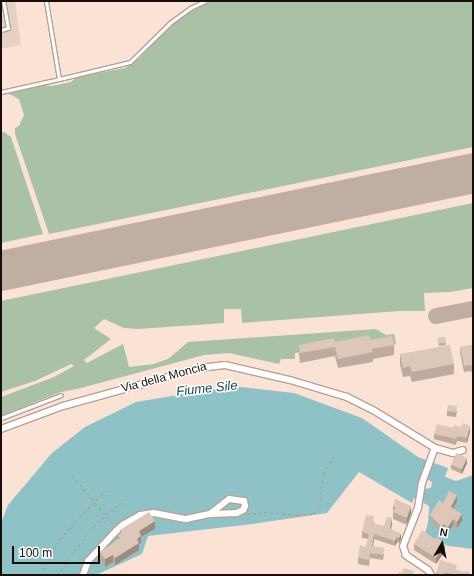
<!DOCTYPE html>
<html>
<head>
<meta charset="utf-8">
<style>
  body { margin:0 }
  #map { position:relative; width:474px; height:576px; overflow:hidden; background:#fae3d4; font-family:Arial,sans-serif }
  div>[style] { position:absolute }
  .industrial>* { inset:0; background:#e6d2c4 }
  .green>* { inset:0; background:#a9c1a4 }
  .water>* { inset:0; background:#8ec2c6 }
  .taxiway>* { height:16px; margin:-8px; padding:0 8px; transform-origin:8px; border-radius:8px; background:#c1aea2 }
  .runway>* { height:40px; margin:-20px; padding:0 20px; transform-origin:20px; border-radius:20px; background:#c1aea2 }
  .path>* { height:1px; margin-top:-0.5px; transform-origin:0; background:repeating-linear-gradient(90deg,#aa988c 0 3px,transparent 0 6px) }
  .roads { filter:drop-shadow(1px 0 #b7a193) drop-shadow(-1px 0 #b7a193) drop-shadow(0 1px #b7a193) drop-shadow(0 -1px #b7a193) }
  .service>* { height:3px; margin:-1.5px; padding:0 1.5px; transform-origin:1.5px; border-radius:1.5px; background:#fff }
  .minor>* { height:6px; margin:-3px; padding:0 3px; transform-origin:3px; border-radius:3px; background:#fff }
  .wall>* { inset:0; background:#beab9e }
  .shaded-wall>* { inset:0; background:#9b8b81 }
  .building>* { inset:0; background:#ddc7b8 }
  span { translate:-50% -50%; white-space:nowrap; text-align:center; line-height:1.15; -webkit-text-stroke:3px #fff; paint-order:stroke }
  .street-label { font-size:12px; color:#160e09 }
  .water-label { font-size:13px; color:#18484b; font-style:italic }
  .frame { position:absolute; inset:0; border:2px solid #160e09; pointer-events:none }
  .north { position:absolute; left:422px; top:524px; width:40px; height:40px; -webkit-text-stroke:3px #fff; paint-order:stroke; rotate:9deg; font-size:11px; font-weight:700; line-height:16px; text-align:center; color:#160e09 }
  .north::after { content:''; display:block; margin:auto; width:14px; height:18px; background:#160e09; clip-path:polygon(50% 0,100% 100%,50% 72%,0 100%) }
  .scale { position:absolute; left:12px; top:546px; width:88px; height:18px; box-sizing:border-box; border:2px solid #160e09; border-top:0; padding-left:5px; font-size:12px; line-height:14px; white-space:nowrap; color:#160e09; -webkit-text-stroke:3px #fff; paint-order:stroke }
</style>
</head>
<body>
<div id="map">
  <div class="industrial">
    <div style="clip-path:polygon(1px 1px,15px 1px,21px 45px,1px 49px)"></div>
  </div>
  <div class="green">
    <div style="clip-path:polygon(212px 1px,473px 1px,473px 147px,49px 234px,15px 134px,15px 128px,19px 126px,24px 115px,19px 99px,7px 93px,43px 85px,52px 86px,71px 82px,77px 77px,125px 68px,140px 58px,169px 26px,199px 6px)"></div>
    <div style="clip-path:polygon(4px 132px,11px 137px,43px 234px,1px 243px,1px 133px)"></div>
    <div style="clip-path:polygon(473px 203px,473px 288px,450px 292px,424px 293px,425px 311px,399px 311px,242px 323px,241px 309px,224px 309px,224px 323px,138px 329px,124px 328px,104px 319px,94px 328px,111px 339px,84px 360px,87px 363px,123px 344px,129px 367px,154px 364px,168px 359px,188px 342px,376px 329px,386px 335px,394px 334px,396px 344px,394px 345px,393px 343px,334px 346px,295px 353px,295px 359px,281px 359px,279px 364px,229px 353px,204px 355px,81px 388px,61px 392px,1px 416px,1px 397px,54px 377px,74px 366px,71px 364px,35px 381px,1px 392px,1px 301px)"></div>
  </div>
  <div class="water">
    <div style="clip-path:polygon(evenodd,232px 386px,294px 393px,362px 418px,418px 457px,448px 468px,445px 477px,456px 481px,473px 475px,473px 549px,449px 546px,424px 537px,428px 523px,429px 506px,414px 498px,412px 503px,359px 472px,327px 513px,253px 524px,148px 536px,142px 554px,96px 575px,1px 575px,1px 523px,8px 505px,52px 453px,85px 427px,136px 402px,232px 386px,421px 475px,432px 482px,431px 488px,424px 489px,418px 485px,421px 475px)"></div>
  </div>
  <div class="taxiway">
    <div style="left:436px;top:316px;width:38px;rotate:-11deg"></div>
  </div>
  <div class="runway">
    <div style="left:1px;top:271px;width:482px;rotate:-11.7deg"></div>
  </div>
  <div class="path">
    <div style="left:72px;top:475px;width:65px;rotate:50deg"></div>
    <div style="left:247px;top:514px;width:17px;rotate:-7deg"></div>
    <div style="left:264px;top:512px;width:33px;rotate:5deg"></div>
    <div style="left:297px;top:515px;width:16px;rotate:-4deg"></div>
    <div style="left:313px;top:514px;width:11px;rotate:-49deg"></div>
    <div style="left:320px;top:506px;width:32px;rotate:-85deg"></div>
    <div style="left:323px;top:474px;width:20px;rotate:-60deg"></div>
    <div style="left:40px;top:575px;width:35px;rotate:-61deg"></div>
    <div style="left:57px;top:544px;width:23px;rotate:-52deg"></div>
    <div style="left:71px;top:526px;width:43px;rotate:-45.9deg"></div>
    <div style="left:101px;top:495px;width:11px;rotate:-34deg"></div>
    <div style="left:57px;top:575px;width:54px;rotate:-54deg"></div>
    <div style="left:89px;top:531px;width:23px;rotate:-43deg"></div>
    <div style="left:106px;top:515px;width:25px;rotate:-37deg"></div>
    <div style="left:75px;top:575px;width:4px;rotate:-45deg"></div>
  </div>
  <div class="roads">
    <div class="service">
      <div style="left:1px;top:30px;width:7px;rotate:-16deg"></div>
      <div style="left:8px;top:28px;width:27px;rotate:-100deg"></div>
      <div style="left:59px;top:79px;width:73px;rotate:-13.5deg"></div>
      <div style="left:130px;top:62px;width:57px;rotate:-44.3deg"></div>
      <div style="left:171px;top:22px;width:24px;rotate:-36deg"></div>
      <div style="left:190px;top:8px;width:17px;rotate:-25deg"></div>
      <div style="left:1px;top:92px;width:59px;rotate:-12.6deg"></div>
      <div style="left:59px;top:79px;width:79px;rotate:-99.5deg"></div>
      <div style="left:1px;top:418px;width:64px;rotate:-21deg"></div>
    </div>
    <div class="minor">
      <div style="left:1px;top:429px;width:66px;rotate:-20.4deg"></div>
      <div style="left:63px;top:406px;width:142px;rotate:-15.5deg"></div>
      <div style="left:200px;top:368px;width:25px;rotate:-7deg"></div>
      <div style="left:225px;top:365px;width:67px;rotate:13deg"></div>
      <div style="left:290px;top:380px;width:59px;rotate:16.6deg"></div>
      <div style="left:347px;top:397px;width:29px;rotate:27deg"></div>
      <div style="left:373px;top:410px;width:73px;rotate:31.5deg"></div>
      <div style="left:435px;top:448px;width:19px;rotate:16deg"></div>
      <div style="left:453px;top:453px;width:10px;rotate:-17deg"></div>
      <div style="left:83px;top:575px;width:15px;rotate:-70deg"></div>
      <div style="left:88px;top:561px;width:42px;rotate:-46.9deg"></div>
      <div style="left:117px;top:530px;width:9px;rotate:-41deg"></div>
      <div style="left:124px;top:524px;width:18px;rotate:-29deg"></div>
      <div style="left:140px;top:515px;width:14px;rotate:-8deg"></div>
      <div style="left:154px;top:513px;width:33px;rotate:11deg"></div>
      <div style="left:186px;top:519px;width:25px;rotate:-12deg"></div>
      <div style="left:210px;top:514px;width:27px;rotate:-2deg"></div>
      <div style="left:237px;top:513px;width:7px;rotate:-27deg"></div>
      <div style="left:243px;top:510px;width:4px;rotate:-63deg"></div>
      <div style="left:245px;top:506px;width:5px;rotate:-101deg"></div>
      <div style="left:244px;top:501px;width:15px;rotate:-172deg"></div>
      <div style="left:229px;top:499px;width:24px;rotate:142deg"></div>
      <div style="left:431px;top:575px;width:6px;rotate:-121deg"></div>
      <div style="left:428px;top:570px;width:27px;rotate:-146deg"></div>
      <div style="left:406px;top:555px;width:9px;rotate:-108deg"></div>
      <div style="left:403px;top:546px;width:41px;rotate:-68.5deg"></div>
      <div style="left:418px;top:508px;width:25px;rotate:-81deg"></div>
      <div style="left:422px;top:483px;width:37px;rotate:-70deg"></div>
    </div>
  </div>
  <div class="wall">
    <div style="clip-path:polygon(445px 337px,446px 345px,439px 346px,438px 338px)"></div>
    <div style="clip-path:polygon(370px 340px,394px 345px,394px 355px,373px 359px,373px 362px,338px 368px,335px 356px,300px 363px,299px 354px,299px 345px,335px 342px)"></div>
    <div style="clip-path:polygon(473px 345px,473px 373px,472px 373px,471px 371px,464px 372px,460px 353px,460px 347px)"></div>
    <div style="clip-path:polygon(400px 354px,454px 364px,454px 374px,412px 382px,410px 376px,403px 377px,400px 364px)"></div>
    <div style="clip-path:polygon(447px 411px,457px 411px,456px 417px,447px 416px)"></div>
    <div style="clip-path:polygon(453px 428px,470px 431px,467px 443px,457px 441px,456px 445px,434px 439px,434px 434px)"></div>
    <div style="clip-path:polygon(467px 463px,462px 474px,451px 469px,451px 465px)"></div>
    <div style="clip-path:polygon(457px 501px,453px 509px,462px 520px,457px 528px,453px 525px,448px 532px,444px 530px,442px 532px,430px 521px,430px 515px,443px 503px)"></div>
    <div style="clip-path:polygon(393px 506px,411px 513px,407px 525px,393px 519px)"></div>
    <div style="clip-path:polygon(374px 521px,374px 524px,384px 526px,392px 523px,391px 530px,401px 539px,399px 543px,397px 542px,395px 546px,374px 539px,373px 546px,384px 554px,383px 560px,370px 558px,369px 566px,358px 564px,358px 558px,366px 547px,368px 539px,362px 538px,362px 532px)"></div>
    <div style="clip-path:polygon(155px 529px,141px 537px,141px 543px,139px 544px,139px 550px,115px 565px,113px 562px,105px 567px,100px 559px,100px 552px,118px 539px,118px 535px,120px 534px,120px 530px)"></div>
    <div style="clip-path:polygon(414px 544px,445px 551px,436px 564px,414px 550px)"></div>
    <div style="clip-path:polygon(457px 570px,470px 575px,436px 575px,436px 573px)"></div>
  </div>
  <div class="shaded-wall">
    <div style="clip-path:polygon(470px 426px,470px 431px,467px 443px,467px 438px)"></div>
    <div style="clip-path:polygon(467px 458px,467px 463px,462px 474px,462px 469px)"></div>
    <div style="clip-path:polygon(457px 495px,457px 501px,451px 513px,451px 507px)"></div>
    <div style="clip-path:polygon(411px 506px,411px 513px,407px 525px,407px 518px)"></div>
    <div style="clip-path:polygon(462px 514px,462px 520px,457px 528px,457px 522px)"></div>
    <div style="clip-path:polygon(392px 518px,392px 523px,390px 535px,390px 529px)"></div>
    <div style="clip-path:polygon(453px 519px,453px 525px,448px 532px,448px 527px)"></div>
    <div style="clip-path:polygon(155px 521px,155px 529px,141px 537px,141px 543px,139px 544px,139px 550px,115px 565px,115px 558px,137px 539px,139px 531px)"></div>
    <div style="clip-path:polygon(444px 524px,444px 530px,442px 532px,442px 527px)"></div>
    <div style="clip-path:polygon(401px 533px,401px 539px,399px 543px,399px 538px)"></div>
    <div style="clip-path:polygon(374px 534px,374px 539px,372px 551px,372px 546px)"></div>
    <div style="clip-path:polygon(397px 537px,397px 542px,395px 546px,395px 541px)"></div>
    <div style="clip-path:polygon(445px 545px,445px 551px,436px 564px,436px 558px)"></div>
    <div style="clip-path:polygon(113px 555px,113px 562px,105px 567px,105px 559px)"></div>
  </div>
  <div class="building">
    <div style="clip-path:polygon(369px 335px,370px 340px,392px 336px,394px 345px,372px 349px,373px 352px,338px 359px,335px 347px,300px 353px,299px 345px,334px 338px,335px 342px)"></div>
    <div style="clip-path:polygon(445px 337px,446px 343px,439px 343px,438px 338px)"></div>
    <div style="clip-path:polygon(450px 345px,454px 364px,412px 372px,410px 366px,403px 368px,400px 354px)"></div>
    <div style="clip-path:polygon(473px 345px,473px 367px,472px 367px,471px 365px,464px 366px,460px 347px)"></div>
    <div style="clip-path:polygon(448px 405px,457px 406px,456px 412px,447px 411px)"></div>
    <div style="clip-path:polygon(463px 423px,470px 426px,467px 438px,457px 436px,456px 439px,434px 434px,437px 424px,453px 428px,454px 425px,461px 427px)"></div>
    <div style="clip-path:polygon(456px 453px,467px 458px,462px 469px,451px 465px)"></div>
    <div style="clip-path:polygon(449px 491px,457px 495px,451px 507px,462px 514px,457px 522px,453px 519px,448px 527px,444px 524px,442px 527px,430px 515px,439px 500px,443px 503px)"></div>
    <div style="clip-path:polygon(395px 499px,411px 506px,407px 518px,393px 512px,396px 507px,393px 506px)"></div>
    <div style="clip-path:polygon(149px 512px,155px 521px,139px 531px,141px 536px,137px 539px,139px 543px,115px 558px,113px 555px,105px 559px,100px 552px,120px 538px,118px 535px,122px 533px,120px 530px)"></div>
    <div style="clip-path:polygon(366px 515px,374px 516px,373px 524px,384px 526px,387px 517px,392px 518px,390px 529px,401px 533px,399px 538px,397px 537px,395px 541px,374px 534px,372px 546px,384px 548px,383px 555px,370px 553px,369px 560px,358px 558px,360px 545px,366px 547px,369px 534px,362px 532px)"></div>
    <div style="clip-path:polygon(422px 530px,435px 539px,437px 537px,445px 545px,436px 558px,414px 544px)"></div>
    <div style="clip-path:polygon(440px 560px,457px 565px,456px 570px,464px 572px,465px 571px,470px 572px,469px 575px,455px 575px,445px 572px,444px 575px,443px 575px,436px 573px)"></div>
    <div style="clip-path:polygon(404px 568px,414px 571px,413px 575px,398px 575px,399px 572px,402px 573px)"></div>
  </div>
  <div class="street-label">
    <span style="left:164px;top:378px;rotate:-15deg">Via della Moncia</span>
  </div>
  <div class="water-label">
    <span style="left:207px;top:389px;rotate:-6deg">Fiume Sile</span>
  </div>
  <div class="frame"></div>
  <div class="north">N</div>
  <div class="scale">100 m</div>
</div>
</body>
</html>
